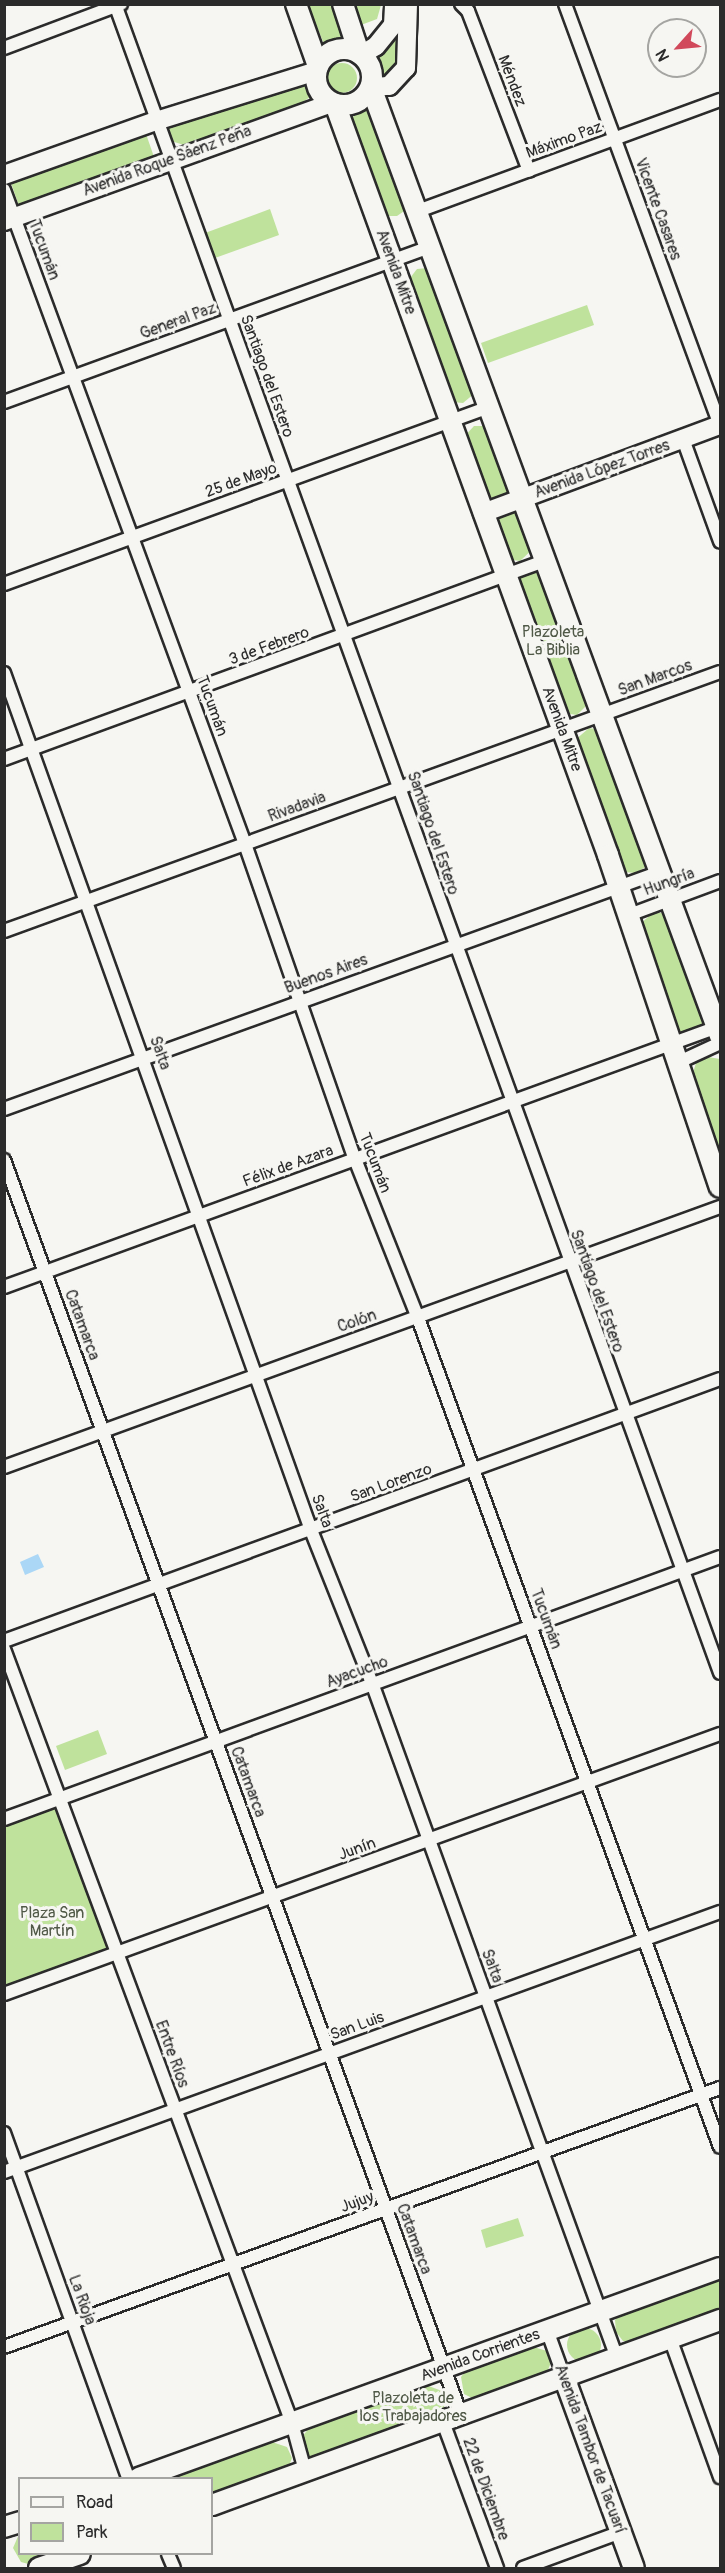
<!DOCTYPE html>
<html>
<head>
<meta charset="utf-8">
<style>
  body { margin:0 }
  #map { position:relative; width:725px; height:2573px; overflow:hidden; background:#f6f6f2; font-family:Pangolin,sans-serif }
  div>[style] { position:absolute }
  .green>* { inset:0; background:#bfe29c }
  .round { border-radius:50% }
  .water>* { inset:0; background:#abd7f6 }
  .roads { filter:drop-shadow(2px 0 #2b2b2b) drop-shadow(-2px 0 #2b2b2b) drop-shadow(0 2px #2b2b2b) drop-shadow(0 -2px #2b2b2b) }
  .street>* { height:12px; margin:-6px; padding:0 6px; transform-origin:6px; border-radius:6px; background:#f6f6f2 }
  .secondary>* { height:18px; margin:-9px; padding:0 9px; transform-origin:9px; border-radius:9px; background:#f6f6f2 }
  .primary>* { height:20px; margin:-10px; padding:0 10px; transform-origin:10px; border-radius:10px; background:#f6f6f2 }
  .primary>.ring { margin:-10px; padding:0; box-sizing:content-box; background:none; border:20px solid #f6f6f2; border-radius:50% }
  span { translate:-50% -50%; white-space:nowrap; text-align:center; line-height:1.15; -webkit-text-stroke:6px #f6f6f2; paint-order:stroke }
  .street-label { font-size:16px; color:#2b2b2b }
  .park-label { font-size:16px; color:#505947 }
  .frame { position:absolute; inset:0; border:6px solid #2b2b2b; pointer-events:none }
  .legend { position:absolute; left:18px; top:2477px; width:195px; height:78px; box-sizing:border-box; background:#f6f6f2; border:2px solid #a5a5a2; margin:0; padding:8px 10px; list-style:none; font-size:18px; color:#2b2b2b }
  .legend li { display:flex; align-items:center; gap:12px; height:30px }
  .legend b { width:30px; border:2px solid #a5a5a2 }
  .north { position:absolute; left:647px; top:18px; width:60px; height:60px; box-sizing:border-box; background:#f6f6f2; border:2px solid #a5a5a2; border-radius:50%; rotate:243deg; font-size:16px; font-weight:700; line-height:24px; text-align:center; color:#2b2b2b }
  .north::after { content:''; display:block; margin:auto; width:21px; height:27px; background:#d1495b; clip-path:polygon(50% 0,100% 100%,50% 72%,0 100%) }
</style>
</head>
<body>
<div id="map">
  <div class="green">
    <div style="clip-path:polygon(308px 5px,336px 5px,344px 36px,341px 41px,324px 44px)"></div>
    <div style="clip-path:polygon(353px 5px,381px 5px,377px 19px,361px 25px)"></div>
    <div style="clip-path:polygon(399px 32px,397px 68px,382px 79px,372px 54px,383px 52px)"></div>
    <div class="round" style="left:327px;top:63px;width:30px;height:30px"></div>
    <div style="clip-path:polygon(307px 77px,313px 84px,313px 95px,297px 106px,184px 145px,171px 141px,166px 126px)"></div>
    <div style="clip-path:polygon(362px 109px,375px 111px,407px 209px,397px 216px,385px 216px,347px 122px)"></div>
    <div style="clip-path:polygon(145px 131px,154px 157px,19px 206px,10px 180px)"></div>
    <div style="clip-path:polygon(270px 209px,279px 235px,215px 258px,205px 233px)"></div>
    <div style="clip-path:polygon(428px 268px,475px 393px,463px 403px,452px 402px,407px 282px,417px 269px)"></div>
    <div style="clip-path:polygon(587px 305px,594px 325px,488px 363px,481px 343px)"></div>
    <div style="clip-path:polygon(474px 426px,486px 426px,511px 493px,508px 497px,487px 500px,463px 438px)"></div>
    <div style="clip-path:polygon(514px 510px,520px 512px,535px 547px,520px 561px,507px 559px,493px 523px,496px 517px)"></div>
    <div style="clip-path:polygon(536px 569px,543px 571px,591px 701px,577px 715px,564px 713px,515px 582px,519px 576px)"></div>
    <div style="clip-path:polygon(589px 728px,602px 730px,647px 866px,636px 873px,623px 872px,574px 741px)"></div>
    <div style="clip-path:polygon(654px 912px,667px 914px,706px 1026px,684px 1034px,677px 1029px,640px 924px)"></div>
    <div style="clip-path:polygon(708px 1057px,720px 1059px,720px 1155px,692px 1076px,696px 1063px)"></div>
    <div style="clip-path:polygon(98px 1730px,107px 1754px,65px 1770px,56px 1746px)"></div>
    <div style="clip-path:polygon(60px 1802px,114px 1952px,5px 1991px,5px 1822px)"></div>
    <div style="clip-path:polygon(518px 2218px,524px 2236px,486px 2248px,481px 2230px)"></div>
    <div style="clip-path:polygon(720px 2275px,720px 2311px,634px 2343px,623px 2341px,616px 2332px,615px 2320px,623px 2312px)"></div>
    <div class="round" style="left:567px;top:2328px;width:34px;height:34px"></div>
    <div style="clip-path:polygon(530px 2346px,547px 2351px,551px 2362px,547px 2373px,474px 2399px,464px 2394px,461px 2377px,468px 2368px)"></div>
    <div style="clip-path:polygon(426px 2385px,442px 2391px,446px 2402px,442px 2412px,315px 2460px,305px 2454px,302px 2437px,309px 2428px)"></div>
    <div style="clip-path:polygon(272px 2442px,287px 2447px,292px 2458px,288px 2469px,212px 2499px,212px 2478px,171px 2478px)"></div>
    <div style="clip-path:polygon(19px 2534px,20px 2554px,63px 2554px,32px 2565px,21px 2562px,13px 2548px)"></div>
  </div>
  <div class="water">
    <div style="clip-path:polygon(38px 1554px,44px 1567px,25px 1575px,20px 1562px)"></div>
  </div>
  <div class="roads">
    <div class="street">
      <div style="left:115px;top:4px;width:1775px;rotate:70.07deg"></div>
      <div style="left:461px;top:4px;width:10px;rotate:45deg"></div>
      <div style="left:468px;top:11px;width:171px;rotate:69.1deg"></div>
      <div style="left:565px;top:4px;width:449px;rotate:69.8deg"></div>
      <div style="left:4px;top:48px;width:125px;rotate:-20.6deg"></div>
      <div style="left:4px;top:190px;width:697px;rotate:69.77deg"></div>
      <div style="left:245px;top:844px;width:334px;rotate:70.8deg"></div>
      <div style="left:355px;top:1159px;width:171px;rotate:68.4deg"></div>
      <div style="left:418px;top:1318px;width:882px;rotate:69.98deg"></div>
      <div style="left:418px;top:211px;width:322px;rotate:-20.2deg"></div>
      <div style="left:4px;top:402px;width:454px;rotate:-20deg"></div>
      <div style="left:683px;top:439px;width:109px;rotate:70.1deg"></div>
      <div style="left:4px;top:584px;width:516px;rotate:-20.05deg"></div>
      <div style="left:4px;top:673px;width:910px;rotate:70.29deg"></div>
      <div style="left:311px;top:1530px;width:165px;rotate:68.3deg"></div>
      <div style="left:372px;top:1683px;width:718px;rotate:70.05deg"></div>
      <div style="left:4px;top:759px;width:575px;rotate:-20.14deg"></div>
      <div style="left:629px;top:915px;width:97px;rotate:-20.5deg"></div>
      <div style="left:4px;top:931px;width:761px;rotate:-19.89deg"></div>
      <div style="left:677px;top:1063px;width:47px;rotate:-24.9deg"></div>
      <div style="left:4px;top:1109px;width:697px;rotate:-19.86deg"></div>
      <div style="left:4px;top:1160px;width:1336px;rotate:69.99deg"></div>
      <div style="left:4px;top:1287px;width:759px;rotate:-20.03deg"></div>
      <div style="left:4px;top:1467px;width:762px;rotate:-19.96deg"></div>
      <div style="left:4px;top:1641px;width:762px;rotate:-20.1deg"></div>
      <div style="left:4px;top:1649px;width:826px;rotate:69.59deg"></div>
      <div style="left:292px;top:2423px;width:50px;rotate:74.8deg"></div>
      <div style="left:4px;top:1819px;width:762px;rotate:-20.1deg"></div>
      <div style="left:4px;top:1994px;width:762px;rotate:-19.96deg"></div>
      <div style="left:4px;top:2133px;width:367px;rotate:70.2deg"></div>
      <div style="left:4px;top:2172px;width:762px;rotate:-19.96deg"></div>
      <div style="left:547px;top:2330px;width:50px;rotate:70.1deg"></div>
      <div style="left:670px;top:2338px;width:148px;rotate:70.2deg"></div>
      <div style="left:4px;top:2347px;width:761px;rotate:-19.89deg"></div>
      <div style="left:443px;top:2422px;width:156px;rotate:69.7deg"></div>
      <div style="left:168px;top:2554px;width:15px;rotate:67deg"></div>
      <div style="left:523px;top:2568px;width:104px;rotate:-20.2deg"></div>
    </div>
    <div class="secondary">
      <div style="left:361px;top:55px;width:17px;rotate:-31deg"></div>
      <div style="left:376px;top:46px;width:27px;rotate:-51deg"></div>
      <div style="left:393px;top:25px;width:21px;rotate:-87deg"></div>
      <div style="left:373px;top:87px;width:16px;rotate:-4deg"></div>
      <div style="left:389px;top:86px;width:25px;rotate:-47deg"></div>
      <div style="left:406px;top:68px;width:64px;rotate:-88.2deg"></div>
      <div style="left:4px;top:175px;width:161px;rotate:-19.6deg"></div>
      <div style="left:156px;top:121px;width:169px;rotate:-17.3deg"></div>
      <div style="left:4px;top:221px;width:348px;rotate:-19.8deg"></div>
      <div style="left:483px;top:513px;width:253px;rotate:-20.4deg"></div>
    </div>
    <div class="primary">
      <div style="left:296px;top:4px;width:66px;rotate:70.5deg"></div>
      <div style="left:343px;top:4px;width:52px;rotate:71.9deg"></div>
      <div class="ring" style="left:316px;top:49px;width:36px;height:36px"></div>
      <div style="left:372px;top:90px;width:1008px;rotate:69.8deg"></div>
      <div style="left:335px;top:104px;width:799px;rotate:70.02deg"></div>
      <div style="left:608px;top:855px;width:350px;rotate:71.4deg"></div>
      <div style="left:564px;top:2377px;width:203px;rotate:69.9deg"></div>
      <div style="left:139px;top:2478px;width:618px;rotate:-19.87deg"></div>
      <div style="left:212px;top:2505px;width:541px;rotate:-20.01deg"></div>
      <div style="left:4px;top:2527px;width:17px;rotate:-17deg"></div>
      <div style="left:39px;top:2568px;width:43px;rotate:-18.9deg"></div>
    </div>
  </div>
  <div class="street-label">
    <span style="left:512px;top:81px;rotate:69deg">Méndez</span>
    <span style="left:564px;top:140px;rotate:-20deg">Máximo Paz</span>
    <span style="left:167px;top:161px;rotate:-20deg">Avenida Roque Sáenz Peña</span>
    <span style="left:658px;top:209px;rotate:70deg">Vicente Casares</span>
    <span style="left:44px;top:250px;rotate:70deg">Tucumán</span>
    <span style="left:396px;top:272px;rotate:70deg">Avenida Mitre</span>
    <span style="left:178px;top:321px;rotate:-20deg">General Paz</span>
    <span style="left:267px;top:376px;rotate:70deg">Santiago del Estero</span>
    <span style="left:602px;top:469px;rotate:-20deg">Avenida López Torres</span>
    <span style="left:241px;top:480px;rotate:-20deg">25 de Mayo</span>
    <span style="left:269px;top:646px;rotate:-20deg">3 de Febrero</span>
    <span style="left:655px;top:678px;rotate:-20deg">San Marcos</span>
    <span style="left:212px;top:706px;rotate:70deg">Tucumán</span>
    <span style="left:562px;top:729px;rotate:70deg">Avenida Mitre</span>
    <span style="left:297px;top:807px;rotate:-20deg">Rivadavia</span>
    <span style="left:433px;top:833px;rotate:71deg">Santiago del Estero</span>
    <span style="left:669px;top:882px;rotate:-20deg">Hungría</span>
    <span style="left:326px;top:974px;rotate:-20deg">Buenos Aires</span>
    <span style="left:160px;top:1053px;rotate:71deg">Salta</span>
    <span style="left:375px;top:1163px;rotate:69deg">Tucumán</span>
    <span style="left:288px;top:1166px;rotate:-20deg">Félix de Azara</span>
    <span style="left:597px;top:1291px;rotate:70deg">Santiago del Estero</span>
    <span style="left:357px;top:1321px;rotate:-19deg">Colón</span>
    <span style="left:82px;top:1325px;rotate:70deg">Catamarca</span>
    <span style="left:391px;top:1483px;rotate:-20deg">San Lorenzo</span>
    <span style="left:322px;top:1511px;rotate:70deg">Salta</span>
    <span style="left:546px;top:1619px;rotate:70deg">Tucumán</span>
    <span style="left:357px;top:1672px;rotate:-20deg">Ayacucho</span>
    <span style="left:248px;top:1782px;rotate:70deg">Catamarca</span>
    <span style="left:357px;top:1849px;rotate:-20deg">Junín</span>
    <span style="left:492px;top:1966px;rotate:70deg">Salta</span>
    <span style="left:357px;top:2026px;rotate:-20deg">San Luis</span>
    <span style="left:172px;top:2054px;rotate:70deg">Entre Ríos</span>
    <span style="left:357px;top:2202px;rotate:-20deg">Jujuy</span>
    <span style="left:414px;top:2239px;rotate:70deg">Catamarca</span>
    <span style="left:82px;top:2300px;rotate:70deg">La Rioja</span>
    <span style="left:480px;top:2355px;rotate:-20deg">Avenida Corrientes</span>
    <span style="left:590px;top:2449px;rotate:70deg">Avenida Tambor de Tacuarí</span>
    <span style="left:486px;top:2489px;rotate:70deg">22 de Diciembre</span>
  </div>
  <div class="park-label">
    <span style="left:553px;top:641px">Plazoleta<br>La Biblia</span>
    <span style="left:52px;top:1922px">Plaza San<br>Martín</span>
    <span style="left:413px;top:2407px">Plazoleta de<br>los Trabajadores</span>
  </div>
  <div class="frame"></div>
  <ul class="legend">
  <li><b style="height:8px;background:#f6f6f2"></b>Road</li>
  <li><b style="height:16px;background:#bfe29c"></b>Park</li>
  </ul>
  <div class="north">N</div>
</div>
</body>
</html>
